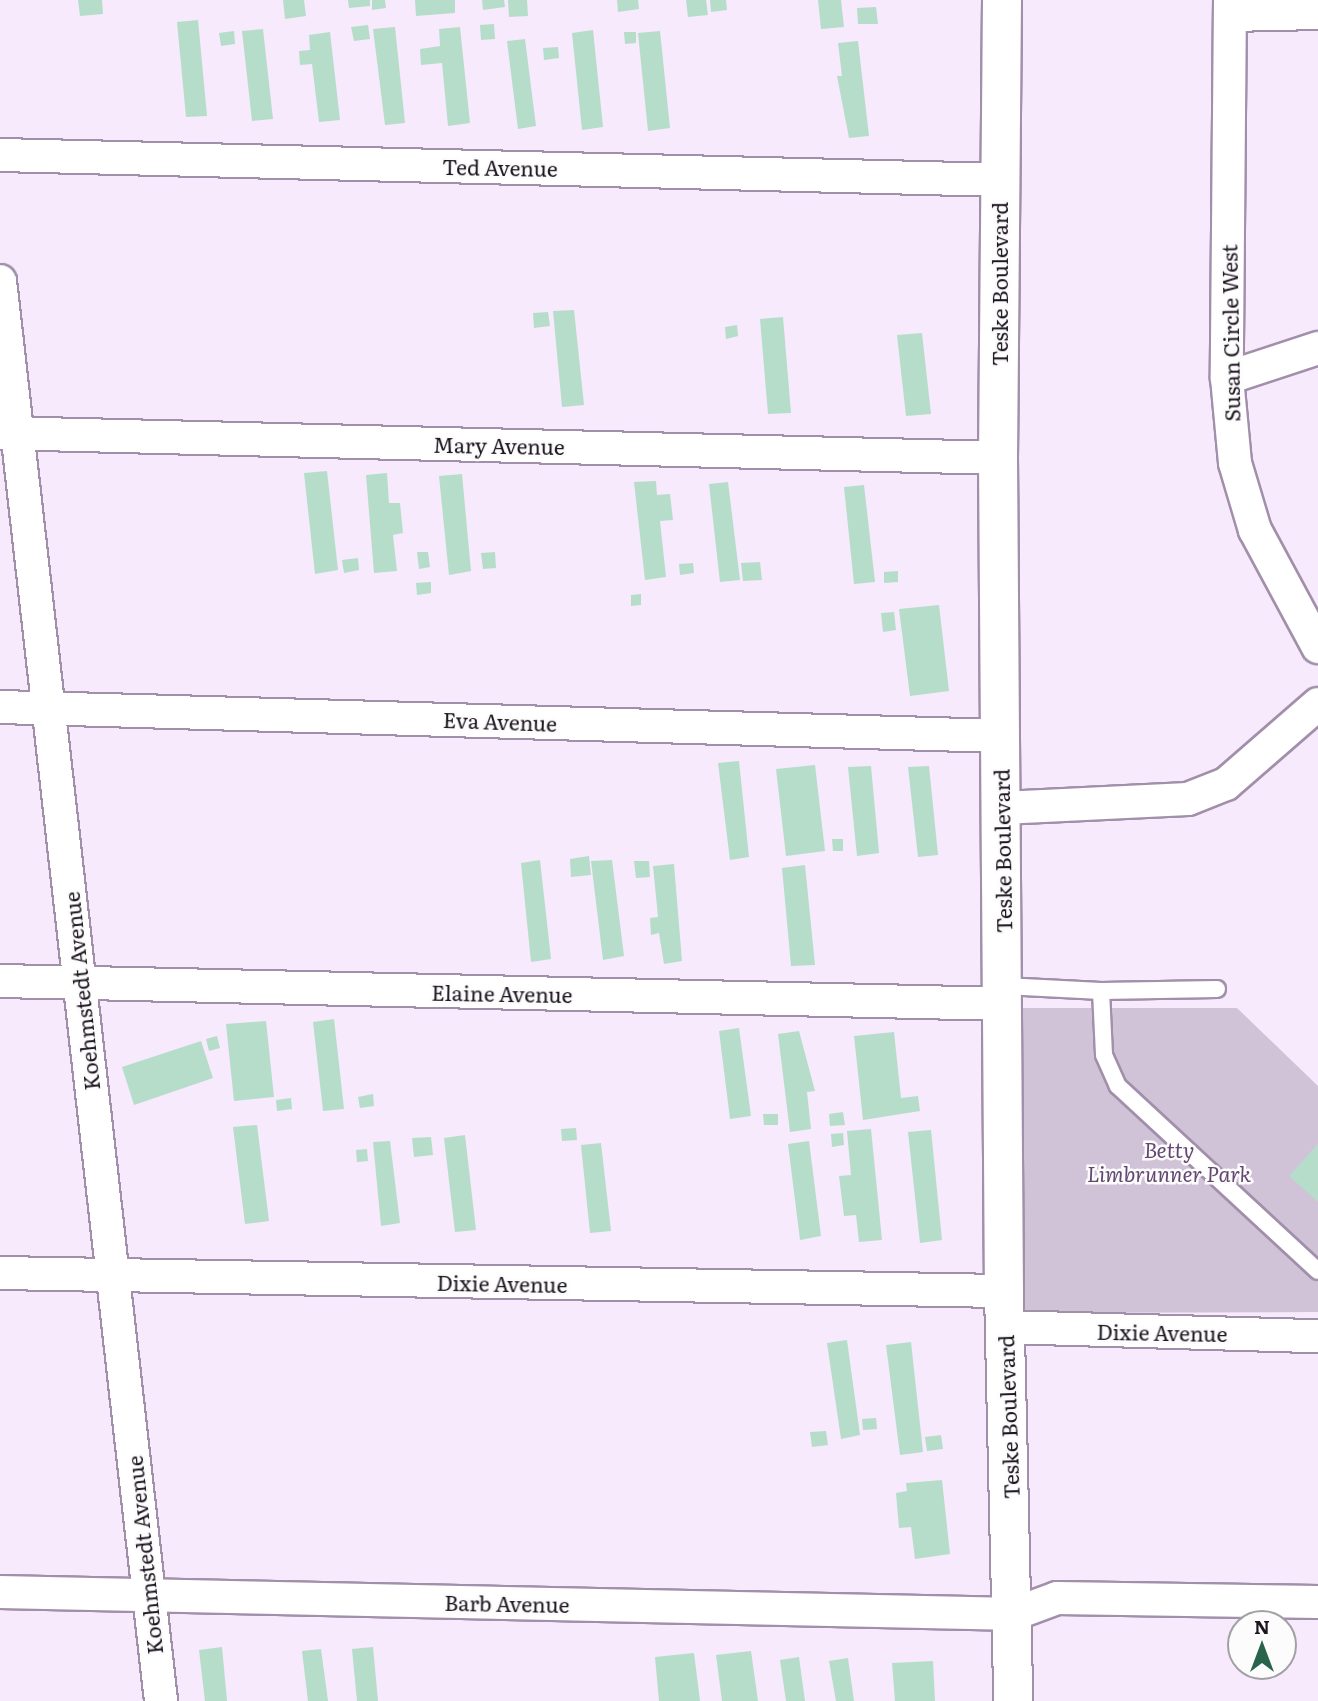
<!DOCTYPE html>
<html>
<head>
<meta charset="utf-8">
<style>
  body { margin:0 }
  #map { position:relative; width:1318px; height:1701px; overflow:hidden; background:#f6eafc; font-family:Literata,serif }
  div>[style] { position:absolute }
  .green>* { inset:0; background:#d0c3d7 }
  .building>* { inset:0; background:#b6ddca }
  .roads { filter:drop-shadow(2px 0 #a28faa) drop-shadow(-2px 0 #a28faa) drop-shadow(0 2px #a28faa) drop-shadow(0 -2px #a28faa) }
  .lane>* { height:16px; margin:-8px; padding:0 8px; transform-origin:8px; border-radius:8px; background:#fff }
  .street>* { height:32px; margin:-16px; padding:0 16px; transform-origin:16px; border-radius:16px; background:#fff }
  .secondary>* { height:38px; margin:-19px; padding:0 19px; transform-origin:19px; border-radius:19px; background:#fff }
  span { translate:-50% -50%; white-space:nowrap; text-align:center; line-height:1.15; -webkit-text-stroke:5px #fcfcfc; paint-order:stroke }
  .street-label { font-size:21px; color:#1c151f }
  .park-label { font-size:21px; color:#644671; font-style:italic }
  .north { position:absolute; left:1227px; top:1610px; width:70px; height:70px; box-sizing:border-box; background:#fcfcfc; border:2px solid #a2a0a4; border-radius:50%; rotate:0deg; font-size:19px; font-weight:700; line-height:28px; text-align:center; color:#1c151f }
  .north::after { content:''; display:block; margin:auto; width:24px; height:32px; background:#2a634c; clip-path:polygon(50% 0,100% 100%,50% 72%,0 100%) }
</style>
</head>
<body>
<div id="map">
  <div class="green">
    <div style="clip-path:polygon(1021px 1008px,1237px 1008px,1318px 1086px,1318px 1312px,1018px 1313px)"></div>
  </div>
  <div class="building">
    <div style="clip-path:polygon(78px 0,102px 0,103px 14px,80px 16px)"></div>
    <div style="clip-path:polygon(283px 0,304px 0,306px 16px,285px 19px)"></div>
    <div style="clip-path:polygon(348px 0,370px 0,370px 6px,349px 8px)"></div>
    <div style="clip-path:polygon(372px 0,385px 0,386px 8px,372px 10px)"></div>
    <div style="clip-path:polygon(415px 0,455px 0,455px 13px,416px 16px)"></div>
    <div style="clip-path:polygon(482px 0,504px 0,505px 7px,483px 10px)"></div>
    <div style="clip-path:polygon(508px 0,527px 0,528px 16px,509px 17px)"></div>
    <div style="clip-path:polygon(617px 0,638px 0,639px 9px,618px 12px)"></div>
    <div style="clip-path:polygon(686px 0,706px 0,708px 15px,688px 17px)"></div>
    <div style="clip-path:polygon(710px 0,726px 0,727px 10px,711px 12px)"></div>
    <div style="clip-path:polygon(818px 0,841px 0,844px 27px,821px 29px)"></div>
    <div style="clip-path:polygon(876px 7px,878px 24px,858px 24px,857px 8px)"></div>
    <div style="clip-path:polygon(198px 20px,207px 116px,186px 117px,177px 22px)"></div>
    <div style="clip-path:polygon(494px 24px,495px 39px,481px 40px,480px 25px)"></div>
    <div style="clip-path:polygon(368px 25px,370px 39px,354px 41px,351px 27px)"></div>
    <div style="clip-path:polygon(395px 27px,405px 123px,385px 125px,373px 29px)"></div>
    <div style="clip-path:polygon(460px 27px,470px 123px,448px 126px,442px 63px,421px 65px,420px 49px,440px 46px,439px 29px)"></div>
    <div style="clip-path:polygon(263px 29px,273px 119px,252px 121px,242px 31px)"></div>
    <div style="clip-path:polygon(593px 30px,603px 127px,582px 130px,572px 33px)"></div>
    <div style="clip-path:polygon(234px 31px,235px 44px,221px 46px,219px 33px)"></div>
    <div style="clip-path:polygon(660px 31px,670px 128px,648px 131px,638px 33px)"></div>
    <div style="clip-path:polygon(330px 32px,340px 120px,319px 122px,312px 64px,300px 65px,299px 51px,310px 50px,309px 35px)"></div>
    <div style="clip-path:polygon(624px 32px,636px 32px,636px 43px,625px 44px)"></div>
    <div style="clip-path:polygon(525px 39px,536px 126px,518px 129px,507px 41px)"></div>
    <div style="clip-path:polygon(858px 41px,869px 136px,849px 138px,837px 76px,842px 76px,838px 43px)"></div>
    <div style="clip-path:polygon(558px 47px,559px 58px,544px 60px,543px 48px)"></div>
    <div style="clip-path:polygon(574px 310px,584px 405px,562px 407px,553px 311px)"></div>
    <div style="clip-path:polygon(548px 312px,550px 326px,534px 328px,533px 313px)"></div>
    <div style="clip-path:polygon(783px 317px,791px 413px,768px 414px,760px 319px)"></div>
    <div style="clip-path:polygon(737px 325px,738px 336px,726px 339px,725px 327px)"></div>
    <div style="clip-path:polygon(922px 333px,931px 414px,906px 416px,897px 335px)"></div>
    <div style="clip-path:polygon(327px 471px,338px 570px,315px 574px,304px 473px)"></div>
    <div style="clip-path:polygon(387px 473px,389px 503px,400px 503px,403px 533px,393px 535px,397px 571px,374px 573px,366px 475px)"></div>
    <div style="clip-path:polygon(462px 474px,471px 571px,449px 575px,439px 476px)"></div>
    <div style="clip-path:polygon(656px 481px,657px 495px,670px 494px,673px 520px,660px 521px,666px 577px,645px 580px,634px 482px)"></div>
    <div style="clip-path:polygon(728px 482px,740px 580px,720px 582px,709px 484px)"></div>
    <div style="clip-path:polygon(864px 485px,875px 582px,854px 584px,844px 487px)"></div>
    <div style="clip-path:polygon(417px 552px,428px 552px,430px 567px,419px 569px)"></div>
    <div style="clip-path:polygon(495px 552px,496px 568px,483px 569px,481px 553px)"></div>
    <div style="clip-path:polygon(358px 558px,359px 570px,344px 573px,342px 560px)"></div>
    <div style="clip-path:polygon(760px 562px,762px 580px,743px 581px,741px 563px)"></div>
    <div style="clip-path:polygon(693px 563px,694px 573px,680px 575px,679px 564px)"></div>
    <div style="clip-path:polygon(898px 571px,898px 582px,884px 583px,884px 572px)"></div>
    <div style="clip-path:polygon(431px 582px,431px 593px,417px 595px,416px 583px)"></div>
    <div style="clip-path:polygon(641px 594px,641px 605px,631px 606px,631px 595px)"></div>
    <div style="clip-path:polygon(939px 605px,949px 691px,910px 696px,899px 609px)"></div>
    <div style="clip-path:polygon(894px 612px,896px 630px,883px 632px,881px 613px)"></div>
    <div style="clip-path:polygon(739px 761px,749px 857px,730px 860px,718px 763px)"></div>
    <div style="clip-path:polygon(815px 765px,825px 851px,786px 856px,776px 769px)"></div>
    <div style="clip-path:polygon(871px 766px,879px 853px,857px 856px,848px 767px)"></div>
    <div style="clip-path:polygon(929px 766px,938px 855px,918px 857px,908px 767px)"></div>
    <div style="clip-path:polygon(832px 839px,843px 839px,843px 851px,833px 851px)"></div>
    <div style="clip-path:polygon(589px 856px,591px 875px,571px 877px,570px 859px)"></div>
    <div style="clip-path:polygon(540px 860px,551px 959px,531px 962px,521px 863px)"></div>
    <div style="clip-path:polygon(612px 860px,624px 956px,603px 960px,591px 861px)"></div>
    <div style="clip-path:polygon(634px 861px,649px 861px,650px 877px,636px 878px)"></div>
    <div style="clip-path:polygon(674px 864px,682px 961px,664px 964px,659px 933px,651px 935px,650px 918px,658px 917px,653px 866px)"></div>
    <div style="clip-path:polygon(805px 865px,815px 965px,791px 966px,782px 868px)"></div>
    <div style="clip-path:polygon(334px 1019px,344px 1109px,323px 1111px,313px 1022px)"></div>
    <div style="clip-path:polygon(266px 1021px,274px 1097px,234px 1101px,226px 1024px)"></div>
    <div style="clip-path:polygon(739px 1028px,751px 1116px,730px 1119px,719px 1031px)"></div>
    <div style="clip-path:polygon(799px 1031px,815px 1091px,807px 1092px,811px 1129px,790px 1132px,778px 1034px)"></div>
    <div style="clip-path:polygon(894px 1032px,901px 1098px,918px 1096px,920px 1111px,863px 1120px,854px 1036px)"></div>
    <div style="clip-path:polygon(217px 1036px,220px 1048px,209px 1051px,206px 1039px)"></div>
    <div style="clip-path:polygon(201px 1041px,213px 1078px,134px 1105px,122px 1067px)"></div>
    <div style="clip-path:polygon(373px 1094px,374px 1106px,360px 1108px,358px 1097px)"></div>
    <div style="clip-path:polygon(291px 1098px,292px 1109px,277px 1111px,276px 1100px)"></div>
    <div style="clip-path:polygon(843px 1112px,845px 1125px,830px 1126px,829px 1114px)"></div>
    <div style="clip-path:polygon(763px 1114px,778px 1114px,778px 1125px,764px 1125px)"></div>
    <div style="clip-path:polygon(257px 1125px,269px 1221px,245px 1224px,233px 1127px)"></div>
    <div style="clip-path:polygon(576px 1128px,577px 1140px,562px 1141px,561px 1129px)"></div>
    <div style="clip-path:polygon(871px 1129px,882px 1240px,859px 1242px,856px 1215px,844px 1216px,839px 1176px,851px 1175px,847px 1131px)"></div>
    <div style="clip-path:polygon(931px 1130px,942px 1240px,920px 1243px,908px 1132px)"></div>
    <div style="clip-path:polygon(843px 1133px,844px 1145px,832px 1147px,831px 1134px)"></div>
    <div style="clip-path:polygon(465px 1135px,476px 1230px,455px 1232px,444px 1138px)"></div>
    <div style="clip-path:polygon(431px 1137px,433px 1155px,414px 1157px,412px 1138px)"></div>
    <div style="clip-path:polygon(390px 1141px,400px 1223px,381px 1226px,373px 1142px)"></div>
    <div style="clip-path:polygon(809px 1141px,821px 1236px,800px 1240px,788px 1144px)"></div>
    <div style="clip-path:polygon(601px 1143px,611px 1231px,590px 1233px,581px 1145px)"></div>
    <div style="clip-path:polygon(1318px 1144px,1318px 1202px,1289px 1176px)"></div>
    <div style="clip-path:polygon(367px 1149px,368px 1161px,357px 1162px,356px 1150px)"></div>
    <div style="clip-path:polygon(847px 1340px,860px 1435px,841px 1439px,827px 1343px)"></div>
    <div style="clip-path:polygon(911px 1342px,923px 1452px,900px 1455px,886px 1345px)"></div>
    <div style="clip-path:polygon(876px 1418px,877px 1429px,863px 1430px,862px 1419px)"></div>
    <div style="clip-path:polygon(826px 1431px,828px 1445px,812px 1447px,810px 1432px)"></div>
    <div style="clip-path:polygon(941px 1435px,943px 1449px,927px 1451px,925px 1437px)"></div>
    <div style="clip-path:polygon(942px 1480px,950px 1554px,915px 1559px,911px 1527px,899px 1528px,896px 1493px,907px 1491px,906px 1483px)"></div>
    <div style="clip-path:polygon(222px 1647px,227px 1701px,205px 1701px,199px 1650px)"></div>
    <div style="clip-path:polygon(373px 1647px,378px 1701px,357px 1701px,352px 1649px)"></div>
    <div style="clip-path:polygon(321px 1649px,328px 1701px,308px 1701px,302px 1651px)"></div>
    <div style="clip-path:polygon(751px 1651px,758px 1701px,722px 1701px,716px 1655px)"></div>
    <div style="clip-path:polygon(694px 1653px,700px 1701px,659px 1701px,655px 1657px)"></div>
    <div style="clip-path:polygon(799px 1657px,805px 1701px,786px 1701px,780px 1660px)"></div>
    <div style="clip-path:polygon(848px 1658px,854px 1701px,836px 1701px,829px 1661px)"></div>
    <div style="clip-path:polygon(933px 1661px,935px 1701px,895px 1701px,892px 1663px)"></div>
  </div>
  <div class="roads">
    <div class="lane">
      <div style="left:1004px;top:986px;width:97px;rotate:3deg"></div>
      <div style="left:1101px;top:991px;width:64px;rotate:87.3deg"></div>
      <div style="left:1104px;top:1055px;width:34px;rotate:66deg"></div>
      <div style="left:1118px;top:1086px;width:272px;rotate:42.8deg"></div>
      <div style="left:1101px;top:991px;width:116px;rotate:-1deg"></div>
    </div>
    <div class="street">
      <div style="left:1230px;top:0;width:378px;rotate:90.5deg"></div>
      <div style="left:1227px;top:378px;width:85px;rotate:84.6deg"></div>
      <div style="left:1235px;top:463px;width:70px;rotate:73.4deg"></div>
      <div style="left:1255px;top:530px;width:133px;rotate:61.7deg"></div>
      <div style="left:1230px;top:15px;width:88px;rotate:-1.3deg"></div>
      <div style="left:0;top:155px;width:1000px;rotate:1.43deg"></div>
      <div style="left:0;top:281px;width:1429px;rotate:83.53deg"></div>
      <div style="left:1227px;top:378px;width:96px;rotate:-18.2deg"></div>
      <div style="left:0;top:433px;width:998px;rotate:1.43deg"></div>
      <div style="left:0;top:707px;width:1001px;rotate:1.66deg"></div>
      <div style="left:1002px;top:808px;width:186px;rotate:-2.8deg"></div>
      <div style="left:1188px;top:799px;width:41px;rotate:-21.5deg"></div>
      <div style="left:1226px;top:784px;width:122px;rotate:-41deg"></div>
      <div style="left:0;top:981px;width:1004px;rotate:1.31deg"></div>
      <div style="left:0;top:1273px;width:1004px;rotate:1.03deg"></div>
      <div style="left:1006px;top:1327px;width:312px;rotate:1.7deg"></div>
      <div style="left:0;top:1592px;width:1014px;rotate:1.24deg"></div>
      <div style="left:1014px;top:1614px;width:46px;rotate:-20.4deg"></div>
      <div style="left:1057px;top:1598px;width:261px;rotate:0.9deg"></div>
    </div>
    <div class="secondary">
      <div style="left:1002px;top:0;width:458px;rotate:90.5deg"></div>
      <div style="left:998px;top:458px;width:833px;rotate:89.59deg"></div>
      <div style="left:1004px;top:1291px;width:410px;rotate:88.7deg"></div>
    </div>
  </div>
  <div class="street-label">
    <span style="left:500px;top:167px;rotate:1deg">Ted Avenue</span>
    <span style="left:999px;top:284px;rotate:-90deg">Teske Boulevard</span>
    <span style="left:1230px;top:333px;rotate:-91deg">Susan Circle West</span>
    <span style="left:499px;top:445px;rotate:1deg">Mary Avenue</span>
    <span style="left:500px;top:721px;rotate:2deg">Eva Avenue</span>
    <span style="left:1002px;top:851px;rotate:-91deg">Teske Boulevard</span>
    <span style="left:81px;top:991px;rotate:-96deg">Koehmstedt Avenue</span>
    <span style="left:502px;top:993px;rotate:1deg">Elaine Avenue</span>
    <span style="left:502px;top:1283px;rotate:1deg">Dixie Avenue</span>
    <span style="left:1162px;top:1332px;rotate:1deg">Dixie Avenue</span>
    <span style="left:1008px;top:1417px;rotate:-92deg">Teske Boulevard</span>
    <span style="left:144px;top:1555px;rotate:-96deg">Koehmstedt Avenue</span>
    <span style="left:507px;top:1603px;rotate:1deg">Barb Avenue</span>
  </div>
  <div class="park-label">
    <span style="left:1169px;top:1161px">Betty<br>Limbrunner Park</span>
  </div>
  <div class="north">N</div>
</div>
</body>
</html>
